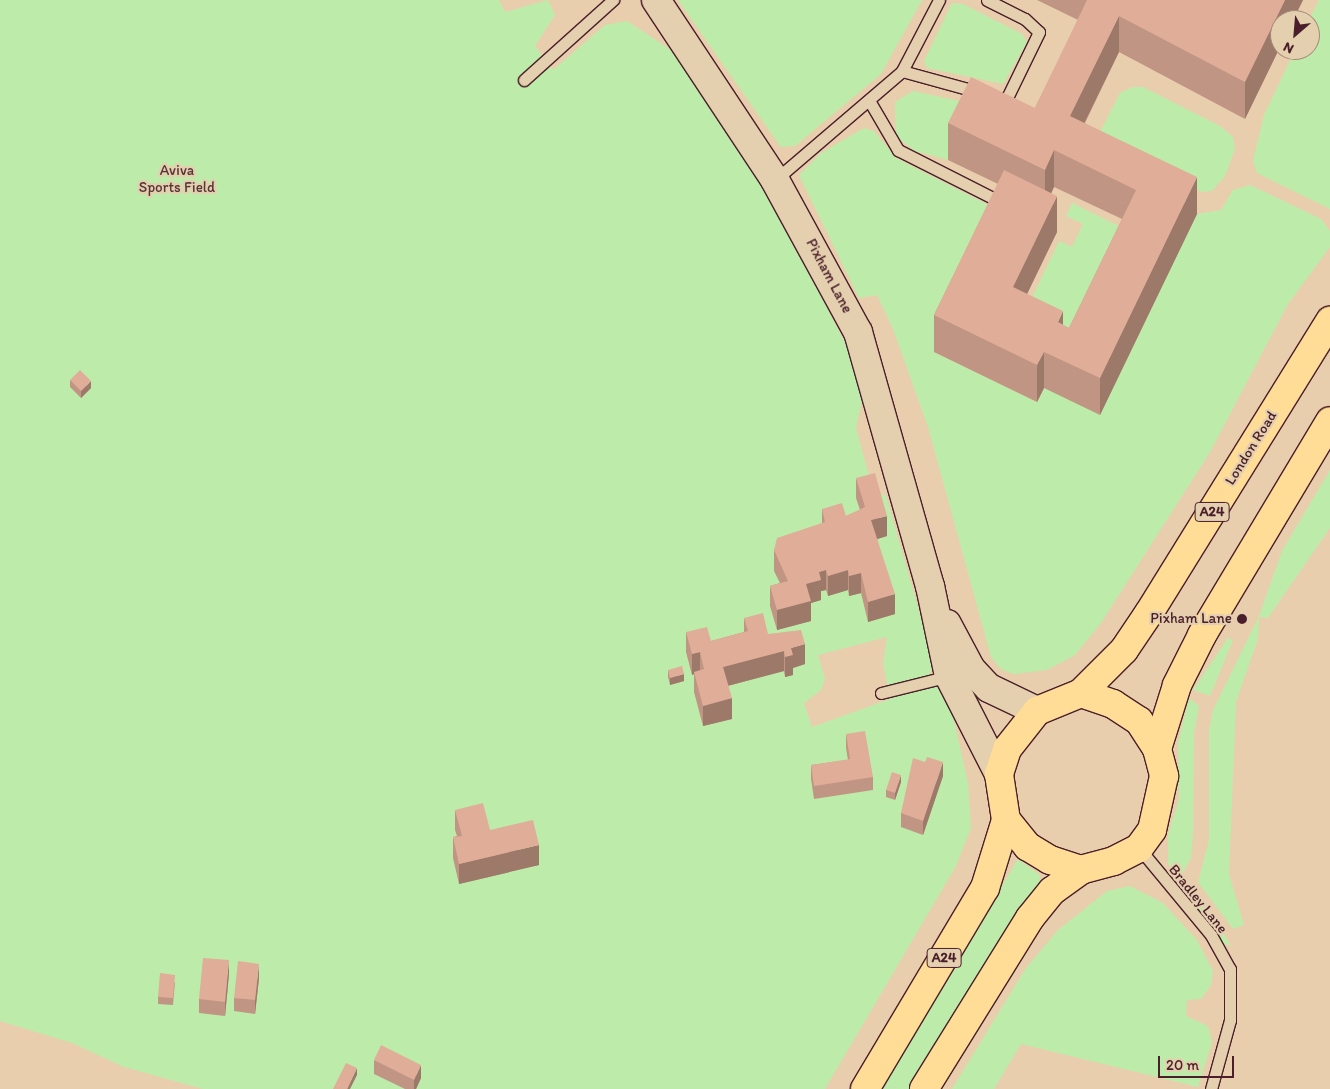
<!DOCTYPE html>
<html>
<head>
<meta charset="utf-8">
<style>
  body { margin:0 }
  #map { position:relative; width:1330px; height:1089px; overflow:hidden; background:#e9ceae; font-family:Itim,sans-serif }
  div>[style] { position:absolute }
  .green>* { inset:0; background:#bdecaa }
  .roads { filter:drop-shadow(1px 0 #4a1f2b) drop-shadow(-1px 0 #4a1f2b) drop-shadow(0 1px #4a1f2b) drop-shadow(0 -1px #4a1f2b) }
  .service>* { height:11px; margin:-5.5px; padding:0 5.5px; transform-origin:5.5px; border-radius:5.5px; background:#e4cfae }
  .secondary>* { height:28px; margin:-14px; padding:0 14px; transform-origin:14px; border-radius:14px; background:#e4cfae }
  .trunk>* { height:28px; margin:-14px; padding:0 14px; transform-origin:14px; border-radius:14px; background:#ffdd96 }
  .wall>* { inset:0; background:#c19583 }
  .shaded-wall>* { inset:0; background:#9d796a }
  .building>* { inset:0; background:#e0ad98 }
  .dots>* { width:14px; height:14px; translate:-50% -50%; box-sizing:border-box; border:2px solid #e4cfae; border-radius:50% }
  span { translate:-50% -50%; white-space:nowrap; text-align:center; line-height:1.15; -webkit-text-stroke:4.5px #e4cfae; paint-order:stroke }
  .shield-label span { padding:1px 4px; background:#e4cfae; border:1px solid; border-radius:4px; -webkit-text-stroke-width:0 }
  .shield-label { font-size:14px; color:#4a1f2b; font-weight:700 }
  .park-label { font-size:15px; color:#563438 }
  .street-label { font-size:15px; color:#4a1f2b }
  .poi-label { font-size:15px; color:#4a1f2b }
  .right { translate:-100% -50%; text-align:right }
  .north { position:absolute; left:1270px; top:10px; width:50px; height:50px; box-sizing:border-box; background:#e4cfae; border:1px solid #a6897a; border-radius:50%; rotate:207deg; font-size:14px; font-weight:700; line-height:20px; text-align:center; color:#4a1f2b }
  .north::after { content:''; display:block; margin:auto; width:18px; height:22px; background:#4a1f2b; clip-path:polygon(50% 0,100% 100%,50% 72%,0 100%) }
  .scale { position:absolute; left:1158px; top:1056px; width:76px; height:22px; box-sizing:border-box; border:2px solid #4a1f2b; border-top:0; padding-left:6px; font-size:15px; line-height:18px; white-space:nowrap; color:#4a1f2b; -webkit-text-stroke:4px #e4cfae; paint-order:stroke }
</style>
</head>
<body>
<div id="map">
  <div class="green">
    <div style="clip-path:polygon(evenodd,0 0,499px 0,505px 12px,548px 0,555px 15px,535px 46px,553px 70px,605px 25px,627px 21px,671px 50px,749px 158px,850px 352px,862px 401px,856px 428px,863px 454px,873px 490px,886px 496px,934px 663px,930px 674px,937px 688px,948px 694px,968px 783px,971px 828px,956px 866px,825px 1089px,203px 1089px,124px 1067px,72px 1043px,0 1021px,0 0,887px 637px,883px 664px,890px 699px,812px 727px,804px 703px,821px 690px,825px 679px,818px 655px,887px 637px)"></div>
    <div style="clip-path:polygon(678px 0,922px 0,881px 74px,795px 146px,781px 147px)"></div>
    <div style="clip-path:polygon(1319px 0,1330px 0,1330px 209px,1257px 173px,1253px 161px,1264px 115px,1295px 50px,1310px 50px,1309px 20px)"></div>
    <div style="clip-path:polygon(952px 3px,963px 4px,1022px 34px,1027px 42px,1003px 84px,927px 68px,924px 61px)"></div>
    <div style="clip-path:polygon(1133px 87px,1143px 87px,1220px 126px,1233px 137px,1235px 149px,1225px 176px,1212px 191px,1202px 192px,1113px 150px,1104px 139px,1101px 130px,1120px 93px)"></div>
    <div style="clip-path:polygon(913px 91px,974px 104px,948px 160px,915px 151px,896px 136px,895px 102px)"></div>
    <div style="clip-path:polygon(864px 128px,874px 131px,896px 158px,1002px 212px,934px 352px,1037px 402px,1044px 388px,1197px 214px,1221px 210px,1233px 190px,1250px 185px,1321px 219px,1330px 231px,1330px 247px,1288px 304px,1210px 452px,1101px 623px,1075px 655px,1047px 670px,1013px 674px,1001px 669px,991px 657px,928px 427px,893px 329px,877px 295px,859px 298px,799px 175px,821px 153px)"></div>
    <div style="clip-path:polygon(1072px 203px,1125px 229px,1071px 344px,1021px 321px,1059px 241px,1072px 247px,1083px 224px,1066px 216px)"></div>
    <div style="clip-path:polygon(1330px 470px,1330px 528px,1268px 618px,1259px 617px,1258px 639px,1236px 702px,1229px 874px,1244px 925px,1233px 929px,1198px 882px,1209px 840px,1209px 730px,1213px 710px,1259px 616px,1282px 551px)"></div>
    <div style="clip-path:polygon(1228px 638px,1233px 640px,1210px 696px,1193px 690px)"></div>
    <div style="clip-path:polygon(1189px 698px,1199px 706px,1194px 733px,1193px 834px,1191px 858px,1178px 882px,1168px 863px,1168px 835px,1179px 799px,1178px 743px)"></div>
    <div style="clip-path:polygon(1018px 859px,1040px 875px,1040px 881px,910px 1089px,881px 1089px)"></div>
    <div style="clip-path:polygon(1130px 886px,1163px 903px,1197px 940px,1213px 971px,1211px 985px,1201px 999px,1187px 1000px,1186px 1016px,1208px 1026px,1212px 1042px,1198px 1087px,1021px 1044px,994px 1089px,952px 1089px,1026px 968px,1058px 930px,1107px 891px)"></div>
    <div style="clip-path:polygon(1189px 892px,1215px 919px,1231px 946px,1219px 942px,1186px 895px)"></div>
  </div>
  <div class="roads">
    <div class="service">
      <div style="left:987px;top:0;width:42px;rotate:26.6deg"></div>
      <div style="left:1025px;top:19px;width:19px;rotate:43deg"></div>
      <div style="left:1039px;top:32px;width:73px;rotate:115.9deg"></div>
      <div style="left:1007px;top:98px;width:11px;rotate:180deg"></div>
      <div style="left:902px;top:71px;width:80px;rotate:15.3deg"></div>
      <div style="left:524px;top:80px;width:120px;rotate:-42deg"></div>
      <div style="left:870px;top:102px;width:56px;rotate:59.7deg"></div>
      <div style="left:898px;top:150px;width:106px;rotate:26.8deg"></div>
      <div style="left:775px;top:180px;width:167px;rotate:-40.6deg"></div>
      <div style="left:902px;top:71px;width:80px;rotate:-62.5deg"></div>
      <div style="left:881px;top:693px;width:70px;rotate:-14deg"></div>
      <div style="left:1139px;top:848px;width:113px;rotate:50.4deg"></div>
      <div style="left:1211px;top:935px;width:39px;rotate:61deg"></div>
      <div style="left:1230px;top:969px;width:51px;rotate:90deg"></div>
      <div style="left:1230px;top:1020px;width:72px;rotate:105.4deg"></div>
    </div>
    <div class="secondary">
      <div style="left:656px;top:0;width:216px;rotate:56.5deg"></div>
      <div style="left:775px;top:180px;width:173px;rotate:61.4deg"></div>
      <div style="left:858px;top:332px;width:264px;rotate:74.2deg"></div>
      <div style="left:930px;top:586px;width:92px;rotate:78.1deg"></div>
      <div style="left:949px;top:676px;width:110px;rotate:63deg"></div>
      <div style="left:947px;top:624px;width:51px;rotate:61.9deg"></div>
      <div style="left:971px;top:669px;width:26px;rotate:47deg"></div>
      <div style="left:989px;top:688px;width:53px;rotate:25.6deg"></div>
    </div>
    <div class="trunk">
      <div style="left:1081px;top:693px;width:34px;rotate:19deg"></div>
      <div style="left:1113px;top:704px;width:31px;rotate:33deg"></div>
      <div style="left:1139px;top:721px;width:33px;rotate:57deg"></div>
      <div style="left:1157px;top:749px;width:28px;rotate:75deg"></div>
      <div style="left:1164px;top:776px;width:55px;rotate:102.5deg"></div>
      <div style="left:1152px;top:830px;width:22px;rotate:126deg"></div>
      <div style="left:1139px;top:848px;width:28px;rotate:153deg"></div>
      <div style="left:1114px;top:861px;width:34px;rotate:165deg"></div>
      <div style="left:1081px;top:870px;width:33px;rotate:-162deg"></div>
      <div style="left:1050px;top:860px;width:26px;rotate:-149deg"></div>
      <div style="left:1028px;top:847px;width:35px;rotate:-129deg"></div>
      <div style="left:1006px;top:820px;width:47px;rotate:-98.7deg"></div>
      <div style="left:999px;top:774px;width:26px;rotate:-72deg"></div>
      <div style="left:1007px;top:749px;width:48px;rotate:-51.7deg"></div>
      <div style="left:1037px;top:711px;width:48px;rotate:-22.2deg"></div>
      <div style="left:1081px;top:693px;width:61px;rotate:-45deg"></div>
      <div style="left:1124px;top:650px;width:45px;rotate:-56deg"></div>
      <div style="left:1149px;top:613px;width:344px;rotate:-58.2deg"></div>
      <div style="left:1157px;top:749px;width:67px;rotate:-72.6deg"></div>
      <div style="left:1177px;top:685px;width:56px;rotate:-63.4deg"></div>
      <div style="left:1202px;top:635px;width:249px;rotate:-59.1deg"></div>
      <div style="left:865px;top:1089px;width:234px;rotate:-59.2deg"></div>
      <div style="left:985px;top:888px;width:71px;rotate:-72.8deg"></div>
      <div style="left:924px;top:1089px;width:201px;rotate:-58.2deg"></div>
      <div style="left:1030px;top:918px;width:35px;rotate:-51deg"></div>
      <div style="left:1052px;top:891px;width:36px;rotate:-36deg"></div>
    </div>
  </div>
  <div class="wall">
    <div style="clip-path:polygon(evenodd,1037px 0,1303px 0,1245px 119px,1119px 52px,1085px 123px,1197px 214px,1100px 415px,1044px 388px,1037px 402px,934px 352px,934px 315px,998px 184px,948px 160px,948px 123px,1035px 108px,1078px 20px,1037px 0,1054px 187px,1122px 219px,1069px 328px,1063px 325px,1027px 294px,1057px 232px,1051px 193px,1054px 187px)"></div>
    <div style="clip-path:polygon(70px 380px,91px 388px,81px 398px,70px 387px)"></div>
    <div style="clip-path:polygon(856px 478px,887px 536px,877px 539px,895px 614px,868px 622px,861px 593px,849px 596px,848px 590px,828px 596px,826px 590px,821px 591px,821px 600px,811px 603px,811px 621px,777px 630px,770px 606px,770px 586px,780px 583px,774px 571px,774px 550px,822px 523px,822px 509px,846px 516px,860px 510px,856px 498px)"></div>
    <div style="clip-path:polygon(744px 618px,768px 634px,805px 664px,793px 668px,793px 675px,785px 677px,784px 671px,728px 686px,732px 719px,703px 726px,694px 692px,694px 674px,692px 675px,686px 652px,686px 632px,711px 641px,744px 632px)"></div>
    <div style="clip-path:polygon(668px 670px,684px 681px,670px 685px,668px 677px)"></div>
    <div style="clip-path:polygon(846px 734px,873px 777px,873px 790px,814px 799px,811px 779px,811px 765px,848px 760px,846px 748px)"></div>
    <div style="clip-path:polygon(943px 776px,923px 835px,901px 827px,901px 813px)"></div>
    <div style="clip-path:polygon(901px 782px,895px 800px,886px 797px,886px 790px)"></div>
    <div style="clip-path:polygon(455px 810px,490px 830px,539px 865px,459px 884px,453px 858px,453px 837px,457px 836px,455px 830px)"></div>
    <div style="clip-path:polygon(229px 974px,225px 1016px,199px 1013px,199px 999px)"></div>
    <div style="clip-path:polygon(259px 978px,255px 1014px,234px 1011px,234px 998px)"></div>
    <div style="clip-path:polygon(175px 982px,173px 1005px,158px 1004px,158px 997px)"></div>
    <div style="clip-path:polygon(374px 1060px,421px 1078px,416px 1089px,405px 1089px,374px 1074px)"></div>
  </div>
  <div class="shaded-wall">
    <div style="clip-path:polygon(1285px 0,1303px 0,1293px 20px,1280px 20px,1280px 47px,1245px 119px,1245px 82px)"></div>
    <div style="clip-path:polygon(1119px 16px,1119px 52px,1070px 152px,1070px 116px)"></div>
    <div style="clip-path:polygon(1054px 150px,1054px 187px,1045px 207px,1045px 170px)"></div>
    <div style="clip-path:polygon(1197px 177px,1197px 214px,1100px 415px,1100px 378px)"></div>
    <div style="clip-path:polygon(1057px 196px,1057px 232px,1013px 323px,1013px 287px)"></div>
    <div style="clip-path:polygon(1063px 311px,1063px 348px,1058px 322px)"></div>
    <div style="clip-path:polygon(1044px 352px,1044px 388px,1037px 402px,1037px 365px)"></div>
    <div style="clip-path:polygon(91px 381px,91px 388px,81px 398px,81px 391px)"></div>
    <div style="clip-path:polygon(887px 516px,887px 536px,871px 541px,871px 520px)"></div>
    <div style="clip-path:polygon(826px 570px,826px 590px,821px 591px,821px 600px,811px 603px,811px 621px,777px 630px,777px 610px,806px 584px,819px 572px)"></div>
    <div style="clip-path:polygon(848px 570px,848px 590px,828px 596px,828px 576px)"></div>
    <div style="clip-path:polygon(861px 573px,861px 593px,849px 596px,849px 576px)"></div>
    <div style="clip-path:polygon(895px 594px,895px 614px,868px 622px,868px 602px)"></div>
    <div style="clip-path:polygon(805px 644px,805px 664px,793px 668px,793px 675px,785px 677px,785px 657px,791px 648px)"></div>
    <div style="clip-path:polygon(784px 651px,784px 671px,723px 687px,723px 667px)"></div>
    <div style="clip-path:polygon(700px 652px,700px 672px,694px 672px,694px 674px,692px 675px,692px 654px)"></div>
    <div style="clip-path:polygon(684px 674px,684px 681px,670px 685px,670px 678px)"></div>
    <div style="clip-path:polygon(732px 698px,732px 719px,703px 726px,703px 706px)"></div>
    <div style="clip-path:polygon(943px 762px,943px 776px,923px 835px,923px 821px)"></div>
    <div style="clip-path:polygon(901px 775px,901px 782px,895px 800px,895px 793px)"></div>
    <div style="clip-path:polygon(539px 845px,539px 865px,459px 884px,459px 864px)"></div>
    <div style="clip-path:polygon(229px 960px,229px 974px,225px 1016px,225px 1002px)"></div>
    <div style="clip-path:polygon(259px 964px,259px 978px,255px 1014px,255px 1000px)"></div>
    <div style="clip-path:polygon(421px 1065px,421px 1078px,416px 1089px,414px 1089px,414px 1080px)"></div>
    <div style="clip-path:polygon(357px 1068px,357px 1075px,350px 1089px,347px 1089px)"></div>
  </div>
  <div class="building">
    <div style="clip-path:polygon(1087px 0,1285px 0,1245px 82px,1119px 16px,1070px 116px,1197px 177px,1100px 378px,1044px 352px,1037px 365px,934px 315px,1004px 170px,1057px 196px,1013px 287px,1063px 311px,1058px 322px,1069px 328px,1136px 190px,1054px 150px,1045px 170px,948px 123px,971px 77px,1035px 108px)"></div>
    <div style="clip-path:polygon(80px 370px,91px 381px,81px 391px,70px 380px)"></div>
    <div style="clip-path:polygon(875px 473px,887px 516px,871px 520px,895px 594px,868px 602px,861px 573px,849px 576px,848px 570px,828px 576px,826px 570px,819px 572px,821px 580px,806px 584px,811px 601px,777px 610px,770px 586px,788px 581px,774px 550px,777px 538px,825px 522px,822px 509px,842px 503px,846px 516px,865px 507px,856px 478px)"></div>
    <div style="clip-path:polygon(763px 613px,768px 634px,801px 630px,805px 644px,791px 648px,793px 655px,785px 657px,784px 651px,723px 667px,732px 698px,703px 706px,694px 672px,704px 669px,700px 652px,692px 654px,686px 632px,707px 627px,711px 641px,748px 631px,744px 618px)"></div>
    <div style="clip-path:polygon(682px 666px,684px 674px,670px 678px,668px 670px)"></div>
    <div style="clip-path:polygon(865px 731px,873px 777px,814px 786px,811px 765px,850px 759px,846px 734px)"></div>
    <div style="clip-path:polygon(927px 757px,943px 762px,923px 821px,901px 813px,913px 758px,925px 762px)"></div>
    <div style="clip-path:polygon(892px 772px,901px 775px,895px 793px,886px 790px)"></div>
    <div style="clip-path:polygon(483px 803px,490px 830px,533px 820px,539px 845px,459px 864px,453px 837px,462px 836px,455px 810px)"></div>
    <div style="clip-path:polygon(203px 958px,229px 960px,225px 1002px,199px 999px)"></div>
    <div style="clip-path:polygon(238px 961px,259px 964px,255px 1000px,234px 998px)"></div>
    <div style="clip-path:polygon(160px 973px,175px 975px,173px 998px,158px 997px)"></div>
    <div style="clip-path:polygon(381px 1045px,421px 1065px,414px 1080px,374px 1060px)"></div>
    <div style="clip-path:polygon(346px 1063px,357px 1068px,347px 1089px,333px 1089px)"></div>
  </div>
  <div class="dots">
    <div style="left:1242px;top:619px;background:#4a1f2b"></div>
  </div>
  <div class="shield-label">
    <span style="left:1212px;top:512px">A24</span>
    <span style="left:944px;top:958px">A24</span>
  </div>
  <div class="park-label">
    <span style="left:177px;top:179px">Aviva<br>Sports Field</span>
  </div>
  <div class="street-label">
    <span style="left:829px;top:276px;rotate:62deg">Pixham Lane</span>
    <span style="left:1251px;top:448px;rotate:-58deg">London Road</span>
    <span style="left:1198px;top:899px;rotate:51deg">Bradley Lane</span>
  </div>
  <div class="poi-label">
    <span class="right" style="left:1232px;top:619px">Pixham Lane</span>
  </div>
  <div class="north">N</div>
  <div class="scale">20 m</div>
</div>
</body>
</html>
